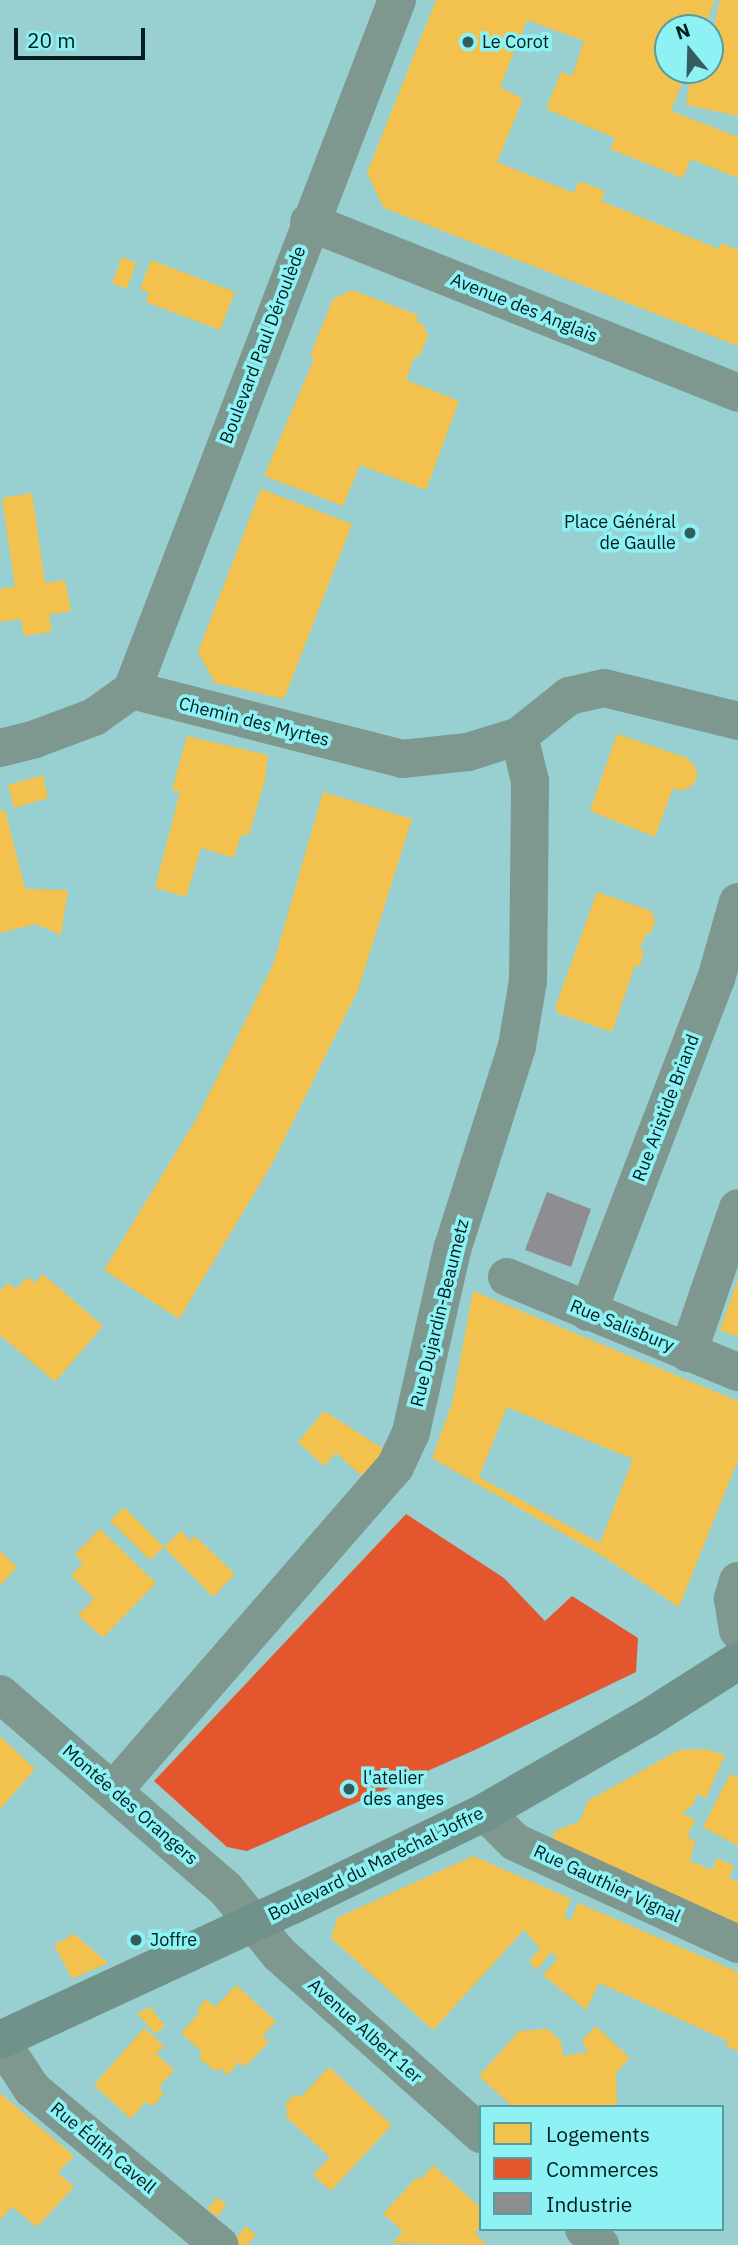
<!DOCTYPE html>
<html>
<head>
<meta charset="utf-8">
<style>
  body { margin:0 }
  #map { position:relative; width:738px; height:2245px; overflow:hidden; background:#98cfd0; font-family:"IBM Plex Sans",sans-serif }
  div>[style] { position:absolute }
  .homes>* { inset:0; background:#f2c14e }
  .shops>* { inset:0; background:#e4572e }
  .industry>* { inset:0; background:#8d8d92 }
  .minor>* { height:38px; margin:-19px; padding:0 19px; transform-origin:19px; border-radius:19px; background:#7e9890 }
  .major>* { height:38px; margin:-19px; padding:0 19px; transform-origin:19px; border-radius:19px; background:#71928a }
  .dots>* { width:19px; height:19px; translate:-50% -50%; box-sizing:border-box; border:4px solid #8ef2f5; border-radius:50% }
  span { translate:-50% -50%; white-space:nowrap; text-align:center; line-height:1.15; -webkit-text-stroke:7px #8ef2f5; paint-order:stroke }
  .poi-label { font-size:18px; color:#001e1f }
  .left { translate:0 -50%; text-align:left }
  .right { translate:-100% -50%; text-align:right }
  .street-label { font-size:18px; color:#001e1f }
  .legend { position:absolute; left:479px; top:2105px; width:245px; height:126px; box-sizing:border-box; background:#8ef2f5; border:2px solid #559d9f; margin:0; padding:9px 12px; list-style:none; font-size:21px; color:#001e1f }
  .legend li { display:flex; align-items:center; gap:14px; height:35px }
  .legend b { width:35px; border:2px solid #559d9f }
  .north { position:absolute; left:654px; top:14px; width:70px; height:70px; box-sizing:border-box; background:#8ef2f5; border:2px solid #559d9f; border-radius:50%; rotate:341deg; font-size:19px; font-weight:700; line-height:28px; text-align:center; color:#001e1f }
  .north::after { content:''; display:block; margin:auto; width:24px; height:32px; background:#355c5d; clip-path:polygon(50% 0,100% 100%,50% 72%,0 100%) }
  .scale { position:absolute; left:14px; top:28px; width:131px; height:32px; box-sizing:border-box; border:4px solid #001e1f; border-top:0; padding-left:9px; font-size:21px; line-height:24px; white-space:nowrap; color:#001e1f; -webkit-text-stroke:5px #8ef2f5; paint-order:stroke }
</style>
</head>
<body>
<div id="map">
  <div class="homes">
    <div style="clip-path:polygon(436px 0,715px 0,704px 28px,668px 28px,668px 70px,687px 70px,671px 111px,738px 137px,738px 178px,691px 159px,683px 178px,610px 149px,615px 138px,546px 109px,561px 72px,572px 76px,584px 41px,527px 20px,500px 87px,523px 99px,497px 162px,574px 193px,579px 181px,605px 191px,601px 201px,719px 249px,721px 243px,738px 250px,738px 346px,384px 208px,367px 173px)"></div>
    <div style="clip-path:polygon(720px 0,738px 0,738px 116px,686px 105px,692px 70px,710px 70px,710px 42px)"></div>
    <div style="clip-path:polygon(122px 257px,136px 263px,127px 289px,112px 283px)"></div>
    <div style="clip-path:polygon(151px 260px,235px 292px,220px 330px,146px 302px,149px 293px,140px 289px)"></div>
    <div style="clip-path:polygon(352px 290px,418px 315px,416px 321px,423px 324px,428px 336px,420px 355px,414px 358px,406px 380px,459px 401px,426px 490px,360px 465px,343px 506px,264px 476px,314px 359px,310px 356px,333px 299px)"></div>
    <div style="clip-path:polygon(261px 489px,352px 524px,284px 699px,215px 683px,198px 652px)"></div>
    <div style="clip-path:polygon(32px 493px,45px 583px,65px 580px,71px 611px,49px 615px,52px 632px,24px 636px,21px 619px,0 622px,0 589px,15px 586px,2px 498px)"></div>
    <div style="clip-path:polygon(617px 734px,687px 758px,696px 768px,697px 778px,692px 786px,682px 791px,673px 788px,655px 837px,590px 811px)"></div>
    <div style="clip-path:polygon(187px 736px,268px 755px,265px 780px,249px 835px,241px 835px,234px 858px,201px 848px,186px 897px,155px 888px,180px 792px,172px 790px)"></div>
    <div style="clip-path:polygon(43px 775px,48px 798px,14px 808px,8px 785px)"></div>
    <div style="clip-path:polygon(323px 792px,412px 819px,358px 990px,272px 1164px,179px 1319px,104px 1270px,197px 1118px,273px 965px)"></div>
    <div style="clip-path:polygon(5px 810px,25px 889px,68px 890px,61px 935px,36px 924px,0 933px,0 811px)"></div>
    <div style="clip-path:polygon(597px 892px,654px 912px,652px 918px,656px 920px,650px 934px,646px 933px,640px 950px,644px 951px,640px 966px,635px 966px,612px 1032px,557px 1013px,556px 1005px)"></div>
    <div style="clip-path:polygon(43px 1274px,103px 1326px,55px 1382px,0 1335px,0 1291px,8px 1283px,16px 1289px,27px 1277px,35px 1283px)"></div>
    <div style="clip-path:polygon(738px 1279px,738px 1337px,720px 1330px)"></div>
    <div style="clip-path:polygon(evenodd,473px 1291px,738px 1401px,738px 1460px,679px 1607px,604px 1557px,432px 1458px,452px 1404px,473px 1291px,507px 1407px,633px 1459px,600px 1543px,479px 1477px,507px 1407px)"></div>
    <div style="clip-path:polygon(324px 1411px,387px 1451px,363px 1477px,336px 1453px,324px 1466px,298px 1442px)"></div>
    <div style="clip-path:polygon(124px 1507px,164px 1547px,150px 1560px,110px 1521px)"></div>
    <div style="clip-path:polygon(100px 1529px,156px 1583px,103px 1638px,78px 1615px,94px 1599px,71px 1575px,83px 1563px,75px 1554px)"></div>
    <div style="clip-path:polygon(181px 1531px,191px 1541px,195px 1536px,235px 1574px,213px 1597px,164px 1547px)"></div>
    <div style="clip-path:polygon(0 1551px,17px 1567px,0 1586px)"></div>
    <div style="clip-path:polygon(0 1736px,35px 1769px,0 1809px)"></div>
    <div style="clip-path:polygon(705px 1749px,725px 1755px,706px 1798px,697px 1794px,693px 1805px,682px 1813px,695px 1820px,687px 1837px,695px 1840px,690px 1861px,712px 1870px,717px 1858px,734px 1866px,729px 1878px,738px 1882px,738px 1933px,550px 1844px,555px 1831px,580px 1821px,588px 1801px,679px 1750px)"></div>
    <div style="clip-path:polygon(730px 1774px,738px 1778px,738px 1846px,703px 1827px)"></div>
    <div style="clip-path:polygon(473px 1856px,571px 1899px,564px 1917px,571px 1920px,578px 1903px,738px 1972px,738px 2051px,726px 2046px,728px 2041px,599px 1983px,586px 2010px,543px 1975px,558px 1958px,551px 1952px,537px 1970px,529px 1962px,540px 1948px,524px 1930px,433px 2030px,331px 1938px,337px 1918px)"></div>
    <div style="clip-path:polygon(74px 1934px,108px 1963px,72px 1979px,54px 1945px)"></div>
    <div style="clip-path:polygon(236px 1985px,276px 2021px,263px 2036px,269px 2042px,245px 2067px,239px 2062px,228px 2075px,221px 2069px,215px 2071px,200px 2059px,201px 2051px,181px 2033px,200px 2012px,197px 2009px,206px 1999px,215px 2007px)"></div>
    <div style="clip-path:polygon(150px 2007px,165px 2026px,155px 2034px,137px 2013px)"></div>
    <div style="clip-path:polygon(596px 2026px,630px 2058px,616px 2073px,617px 2107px,513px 2107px,479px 2076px,519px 2031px,548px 2029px,561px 2041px,563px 2056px,588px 2052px,582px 2040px)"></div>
    <div style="clip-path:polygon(144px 2028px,164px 2046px,156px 2054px,174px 2070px,160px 2086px,163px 2095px,153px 2106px,145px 2102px,131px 2119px,94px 2085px)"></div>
    <div style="clip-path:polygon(329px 2067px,392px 2125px,331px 2191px,313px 2175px,330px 2157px,285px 2116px,288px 2112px,285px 2104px,294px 2095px,301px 2097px)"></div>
    <div style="clip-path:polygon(0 2093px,74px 2156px,58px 2173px,74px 2187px,37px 2227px,12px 2207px,0 2220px)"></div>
    <div style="clip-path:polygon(433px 2165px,481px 2208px,481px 2227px,475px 2233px,487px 2245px,392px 2243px,403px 2231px,383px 2214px,417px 2177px,421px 2180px)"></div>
    <div style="clip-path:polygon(217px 2197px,226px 2204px,218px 2217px,207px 2209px)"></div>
    <div style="clip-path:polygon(246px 2226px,256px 2235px,247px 2245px,241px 2245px,234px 2240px)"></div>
  </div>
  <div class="shops">
    <div style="clip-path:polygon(406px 1514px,504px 1578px,545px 1621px,572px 1596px,638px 1638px,636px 1672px,477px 1749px,247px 1851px,227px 1847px,154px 1781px)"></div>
  </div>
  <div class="industry">
    <div style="clip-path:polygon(547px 1192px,591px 1209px,571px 1267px,525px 1250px)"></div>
  </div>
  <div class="minor">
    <div style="left:309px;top:222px;width:462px;rotate:21.7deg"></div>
    <div style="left:132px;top:690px;width:279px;rotate:14.3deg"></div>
    <div style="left:402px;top:759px;width:66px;rotate:-6.1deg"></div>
    <div style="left:468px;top:752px;width:53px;rotate:-17.4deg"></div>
    <div style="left:519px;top:736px;width:64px;rotate:-38.7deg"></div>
    <div style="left:569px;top:696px;width:36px;rotate:-13deg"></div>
    <div style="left:604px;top:688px;width:138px;rotate:13.8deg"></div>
    <div style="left:0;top:748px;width:36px;rotate:-14deg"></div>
    <div style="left:35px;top:739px;width:63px;rotate:-20.4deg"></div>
    <div style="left:94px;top:717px;width:47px;rotate:-35.4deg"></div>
    <div style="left:132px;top:690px;width:739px;rotate:-68.99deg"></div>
    <div style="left:507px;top:1277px;width:250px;rotate:22.4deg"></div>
    <div style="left:588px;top:1312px;width:357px;rotate:-69deg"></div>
    <div style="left:716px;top:979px;width:80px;rotate:-74.1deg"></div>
    <div style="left:688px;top:1353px;width:153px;rotate:-71deg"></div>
    <div style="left:738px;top:1581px;width:19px;rotate:106deg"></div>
    <div style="left:733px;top:1599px;width:32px;rotate:81deg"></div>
    <div style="left:0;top:1694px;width:297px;rotate:40.8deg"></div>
    <div style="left:225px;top:1888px;width:85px;rotate:50.7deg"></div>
    <div style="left:279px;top:1954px;width:271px;rotate:41.7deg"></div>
    <div style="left:113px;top:1791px;width:430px;rotate:-49deg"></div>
    <div style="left:395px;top:1467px;width:38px;rotate:-65deg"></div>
    <div style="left:411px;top:1432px;width:187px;rotate:-77.3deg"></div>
    <div style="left:452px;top:1250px;width:214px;rotate:-72.3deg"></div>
    <div style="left:517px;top:1046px;width:66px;rotate:-80.4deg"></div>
    <div style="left:528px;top:981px;width:200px;rotate:-89.4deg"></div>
    <div style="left:530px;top:781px;width:46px;rotate:-103.7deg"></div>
    <div style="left:485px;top:1812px;width:42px;rotate:45deg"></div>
    <div style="left:515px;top:1842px;width:245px;rotate:24.6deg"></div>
    <div style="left:0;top:2040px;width:59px;rotate:56.9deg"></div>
    <div style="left:32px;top:2089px;width:244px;rotate:39.8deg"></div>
    <div style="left:584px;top:2229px;width:23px;rotate:45deg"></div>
  </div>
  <div class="major">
    <div style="left:0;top:2040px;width:325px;rotate:-24.8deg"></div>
    <div style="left:295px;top:1904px;width:211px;rotate:-25.8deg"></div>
    <div style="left:485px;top:1812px;width:187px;rotate:-29.9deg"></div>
    <div style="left:647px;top:1719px;width:108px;rotate:-32.5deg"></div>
  </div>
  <div class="dots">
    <div style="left:468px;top:42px;background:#355c5d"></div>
    <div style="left:690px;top:533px;background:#355c5d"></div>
    <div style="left:349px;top:1789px;background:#355c5d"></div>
    <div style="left:136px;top:1940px;background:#355c5d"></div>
  </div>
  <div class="poi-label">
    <span class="left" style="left:482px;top:42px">Le Corot</span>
    <span class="right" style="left:676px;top:533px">Place Général<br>de Gaulle</span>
    <span class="left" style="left:363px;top:1789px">l'atelier<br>des anges</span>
    <span class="left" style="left:150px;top:1940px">Joffre</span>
  </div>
  <div class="street-label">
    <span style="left:524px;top:308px;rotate:22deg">Avenue des Anglais</span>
    <span style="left:263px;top:345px;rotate:-69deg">Boulevard Paul Déroulède</span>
    <span style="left:254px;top:722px;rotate:14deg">Chemin des Myrtes</span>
    <span style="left:666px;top:1108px;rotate:-69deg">Rue Aristide Briand</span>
    <span style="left:440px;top:1313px;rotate:-76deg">Rue Dujardin-Beaumetz</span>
    <span style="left:622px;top:1326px;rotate:22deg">Rue Salisbury</span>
    <span style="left:130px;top:1805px;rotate:41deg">Montée des Orangers</span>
    <span style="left:376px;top:1864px;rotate:-26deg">Boulevard du Maréchal Joffre</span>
    <span style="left:607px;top:1884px;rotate:25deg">Rue Gauthier Vignal</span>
    <span style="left:365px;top:2031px;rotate:42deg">Avenue Albert 1er</span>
    <span style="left:103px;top:2148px;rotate:40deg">Rue Édith Cavell</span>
  </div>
  <ul class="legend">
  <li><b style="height:19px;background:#f2c14e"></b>Logements</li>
  <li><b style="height:19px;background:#e4572e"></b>Commerces</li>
  <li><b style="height:19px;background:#8d8d92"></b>Industrie</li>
  </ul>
  <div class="north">N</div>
  <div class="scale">20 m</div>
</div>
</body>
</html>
